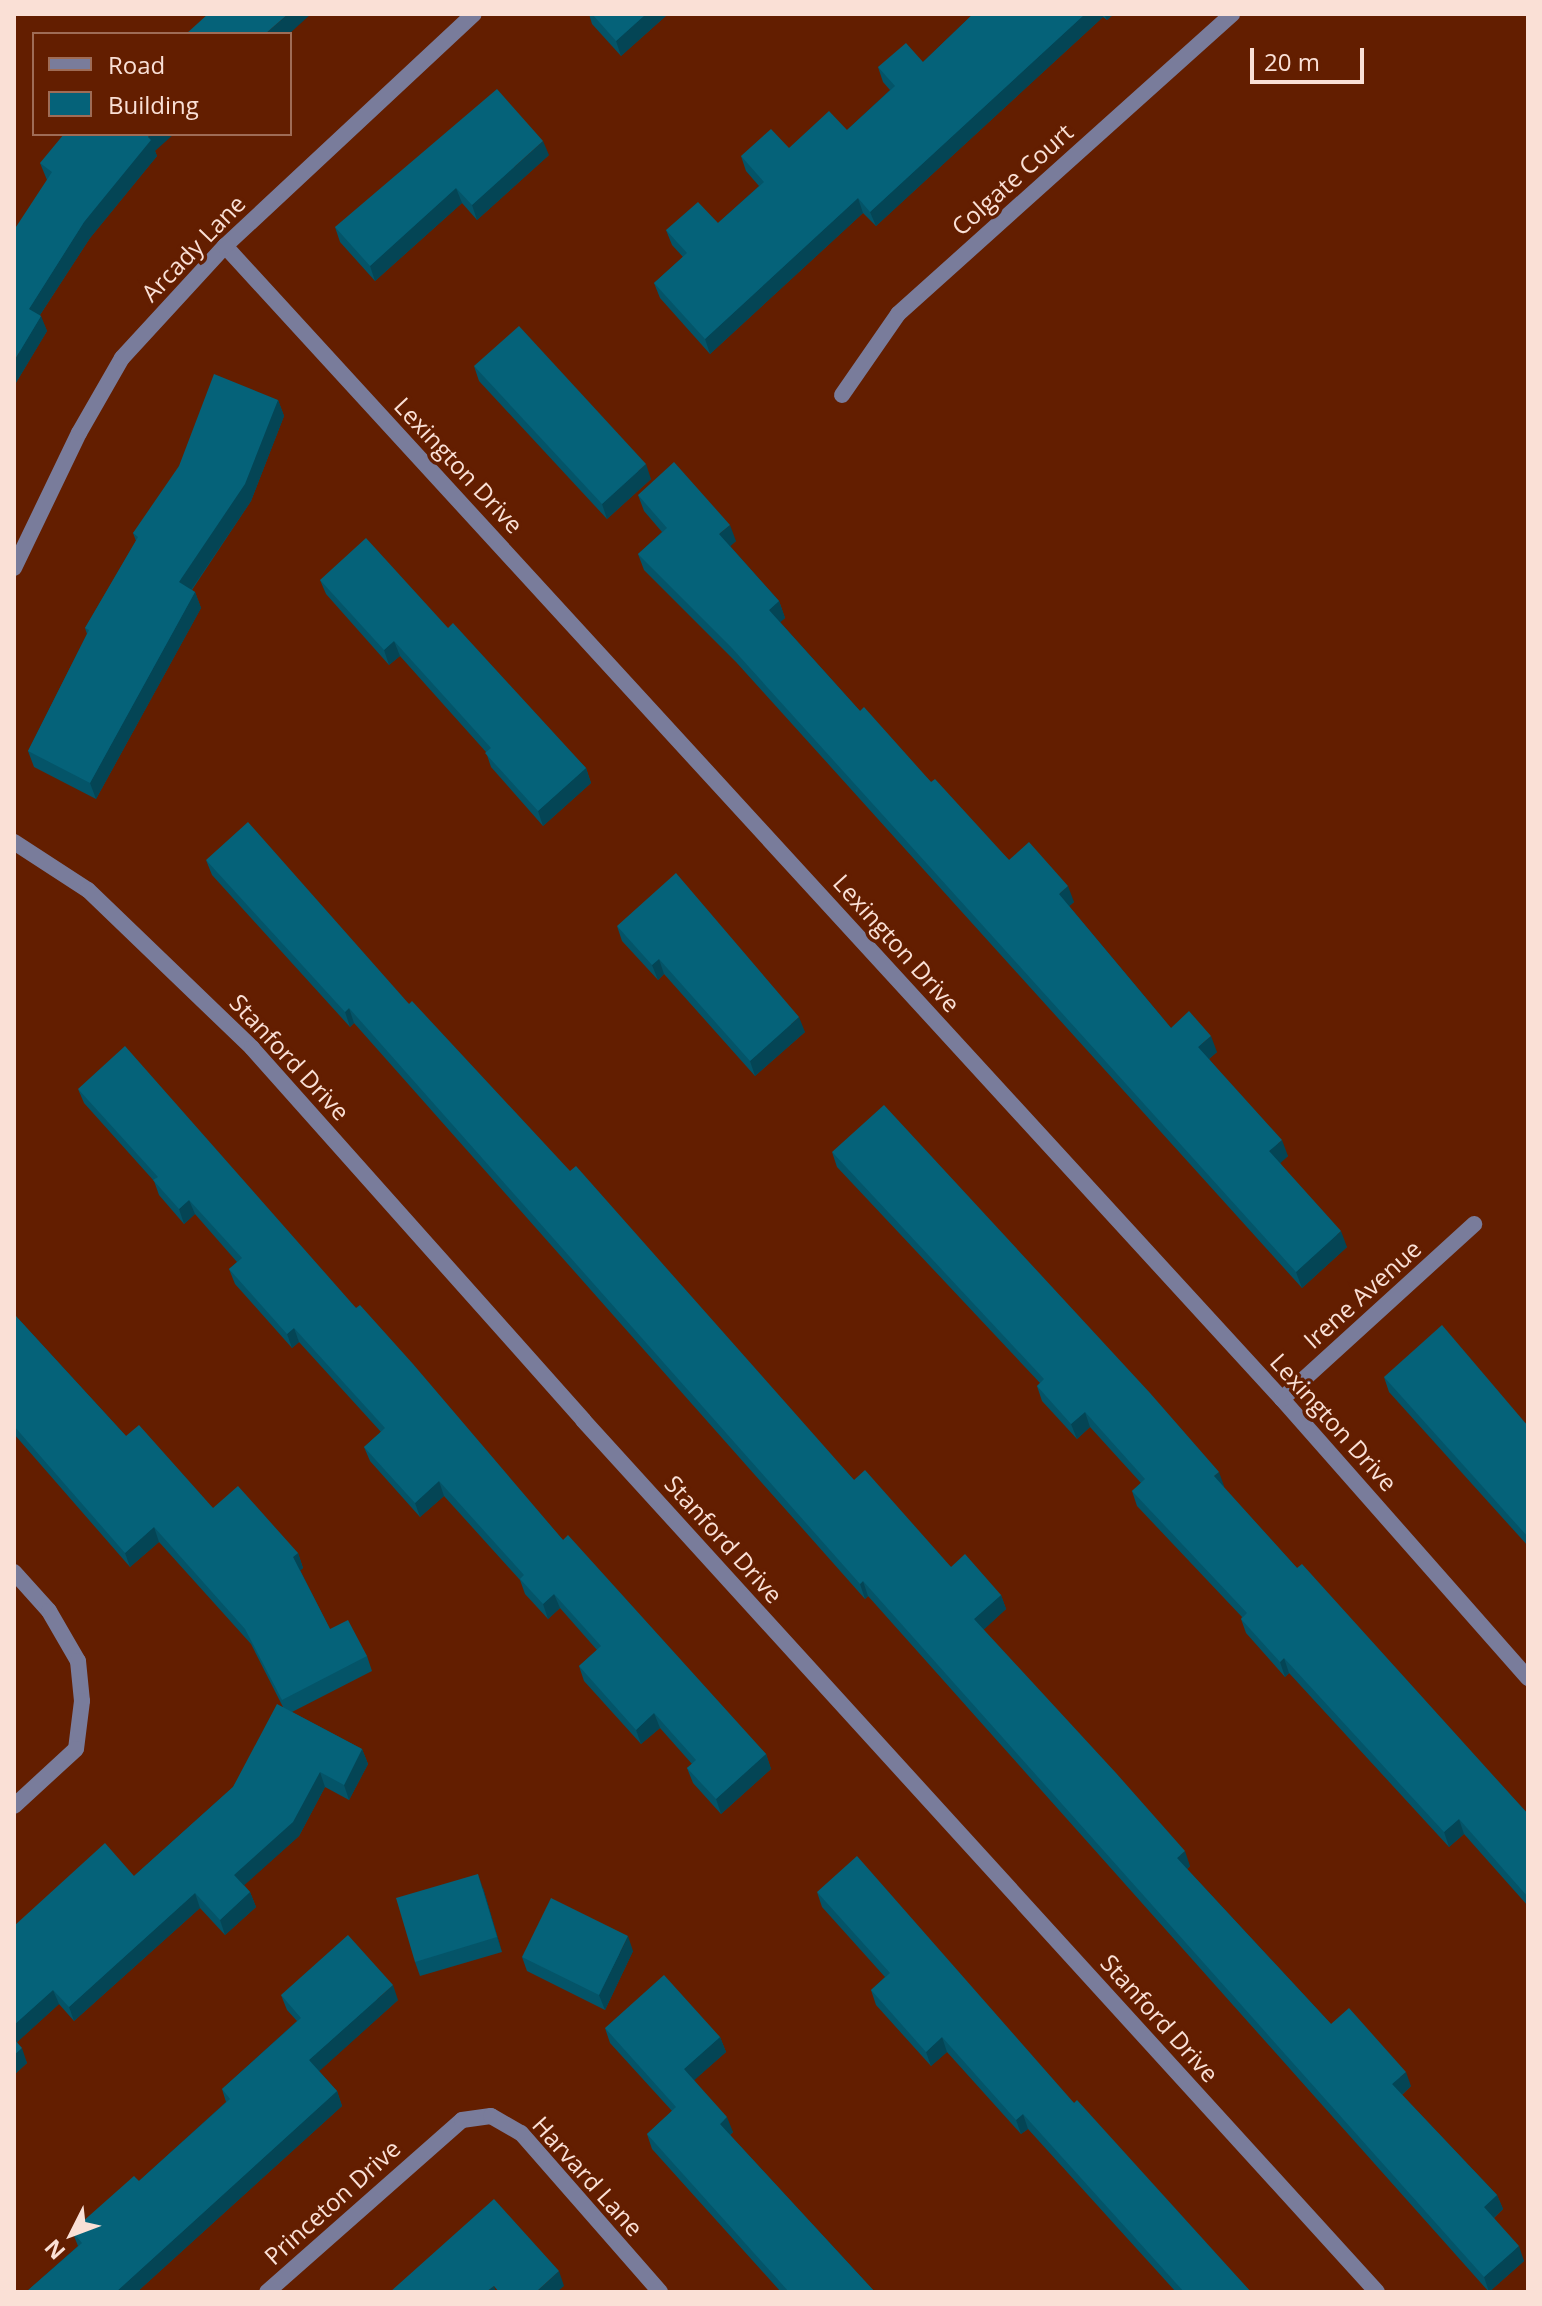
<!DOCTYPE html>
<html>
<head>
<meta charset="utf-8">
<style>
  body { margin:0 }
  #map { position:relative; width:1542px; height:2306px; overflow:hidden; background:#631e00; font-family:"Open Sans",sans-serif }
  div>[style] { position:absolute }
  .street>* { height:16px; margin:-8px; padding:0 8px; transform-origin:8px; border-radius:8px; background:#797c9b }
  .wall>* { inset:0; background:#045468 }
  .shaded-wall>* { inset:0; background:#044555 }
  .building>* { inset:0; background:#056279 }
  span { translate:-50% -50%; white-space:nowrap; text-align:center; line-height:1.15; -webkit-text-stroke:7px #631e00; paint-order:stroke }
  .street-label { font-size:24px; color:#fae0d6 }
  .frame { position:absolute; inset:0; border:16px solid #fae0d6; pointer-events:none }
  .legend { position:absolute; left:32px; top:32px; width:260px; height:104px; box-sizing:border-box; background:#631e00; border:2px solid #9f6c56; margin:0; padding:10px 14px; list-style:none; font-size:24px; color:#fae0d6 }
  .legend li { display:flex; align-items:center; gap:16px; height:40px }
  .legend b { width:40px; border:2px solid #9f6c56 }
  .north { position:absolute; left:32px; top:2194px; width:80px; height:80px; -webkit-text-stroke:6px #631e00; paint-order:stroke; rotate:228deg; font-size:22px; font-weight:700; line-height:32px; text-align:center; color:#fae0d6 }
  .north::after { content:''; display:block; margin:auto; width:28px; height:36px; background:#fae0d6; clip-path:polygon(50% 0,100% 100%,50% 72%,0 100%) }
  .scale { position:absolute; left:1250px; top:48px; width:114px; height:36px; box-sizing:border-box; border:4px solid #fae0d6; border-top:0; padding-left:10px; font-size:24px; line-height:28px; white-space:nowrap; color:#fae0d6; -webkit-text-stroke:6px #631e00; paint-order:stroke }
</style>
</head>
<body>
<div id="map">
  <div class="street">
    <div style="left:225px;top:246px;width:1564px;rotate:47.49deg"></div>
    <div style="left:1282px;top:1399px;width:372px;rotate:48.6deg"></div>
    <div style="left:842px;top:395px;width:98px;rotate:-55.3deg"></div>
    <div style="left:898px;top:314px;width:449px;rotate:-41.9deg"></div>
    <div style="left:14px;top:568px;width:150px;rotate:-64.3deg"></div>
    <div style="left:79px;top:433px;width:86px;rotate:-60.2deg"></div>
    <div style="left:122px;top:358px;width:152px;rotate:-47.4deg"></div>
    <div style="left:225px;top:246px;width:340px;rotate:-43deg"></div>
    <div style="left:14px;top:842px;width:88px;rotate:33deg"></div>
    <div style="left:88px;top:890px;width:228px;rotate:43.9deg"></div>
    <div style="left:252px;top:1048px;width:498px;rotate:48.3deg"></div>
    <div style="left:583px;top:1420px;width:1179px;rotate:47.68deg"></div>
    <div style="left:1282px;top:1399px;width:260px;rotate:-42.3deg"></div>
    <div style="left:14px;top:1572px;width:52px;rotate:48.1deg"></div>
    <div style="left:49px;top:1611px;width:58px;rotate:59.9deg"></div>
    <div style="left:78px;top:1661px;width:40px;rotate:84.3deg"></div>
    <div style="left:82px;top:1701px;width:48px;rotate:97.1deg"></div>
    <div style="left:76px;top:1749px;width:84px;rotate:137.4deg"></div>
    <div style="left:267px;top:2292px;width:260px;rotate:-41.4deg"></div>
    <div style="left:462px;top:2120px;width:29px;rotate:-8deg"></div>
    <div style="left:491px;top:2116px;width:34px;rotate:30deg"></div>
    <div style="left:521px;top:2133px;width:211px;rotate:48.8deg"></div>
  </div>
  <div class="wall">
    <div style="clip-path:polygon(589px 14px,668px 14px,621px 56px,592px 24px)"></div>
    <div style="clip-path:polygon(973px 14px,1114px 14px,1107px 20px,1103px 17px,876px 226px,863px 213px,710px 354px,660px 298px,654px 283px,683px 257px,672px 245px,666px 230px,718px 223px,759px 186px,746px 171px,741px 156px,789px 148px,847px 130px,890px 90px,883px 82px,878px 67px,923px 62px)"></div>
    <div style="clip-path:polygon(155px 151px,157px 156px,90px 238px,40px 315px,47px 331px,14px 386px,47px 180px,40px 163px)"></div>
    <div style="clip-path:polygon(549px 155px,477px 220px,462px 203px,375px 281px,340px 242px,335px 227px)"></div>
    <div style="clip-path:polygon(474px 366px,651px 479px,607px 519px,479px 381px)"></div>
    <div style="clip-path:polygon(278px 400px,284px 416px,251px 501px,192px 590px,195px 592px,201px 608px,96px 799px,34px 767px,28px 751px,87px 634px,85px 628px,136px 541px,133px 533px)"></div>
    <div style="clip-path:polygon(638px 495px,736px 541px,730px 546px,779px 601px,785px 618px,780px 622px,860px 711px,1009px 860px,1074px 902px,1069px 906px,1171px 1028px,1217px 1052px,1209px 1059px,1288px 1156px,1280px 1163px,1347px 1247px,1302px 1288px,736px 662px,644px 570px,638px 554px,662px 532px,644px 511px)"></div>
    <div style="clip-path:polygon(320px 580px,448px 628px,586px 768px,591px 783px,543px 826px,491px 767px,486px 752px,400px 656px,389px 665px,326px 594px)"></div>
    <div style="clip-path:polygon(206px 860px,409px 1004px,854px 1480px,951px 1567px,1001px 1595px,1006px 1609px,983px 1630px,1190px 1866px,1187px 1869px,1331px 2024px,1411px 2086px,1402px 2095px,1497px 2195px,1503px 2209px,1494px 2218px,1524px 2261px,1489px 2292px,868px 1596px,865px 1599px,354px 1023px,350px 1027px,212px 875px)"></div>
    <div style="clip-path:polygon(617px 926px,805px 1032px,755px 1076px,664px 974px,658px 980px,622px 941px)"></div>
    <div style="clip-path:polygon(78px 1089px,356px 1308px,563px 1540px,766px 1754px,771px 1769px,721px 1814px,693px 1783px,687px 1768px,692px 1764px,660px 1728px,641px 1744px,584px 1681px,579px 1666px,597px 1650px,560px 1608px,548px 1619px,525px 1594px,520px 1580px,444px 1496px,420px 1517px,370px 1461px,364px 1447px,381px 1432px,299px 1342px,292px 1348px,235px 1284px,229px 1269px,237px 1262px,195px 1214px,184px 1224px,159px 1195px,154px 1181px,84px 1103px)"></div>
    <div style="clip-path:polygon(832px 1152px,1224px 1486px,1223px 1487px,1297px 1568px,1528px 1814px,1528px 1906px,1464px 1834px,1449px 1847px,1289px 1673px,1285px 1677px,1246px 1633px,1241px 1619px,1242px 1617px,1137px 1506px,1132px 1491px,1141px 1483px,1090px 1427px,1077px 1439px,1042px 1401px,1037px 1386px,1040px 1383px,837px 1167px)"></div>
    <div style="clip-path:polygon(14px 1314px,126px 1436px,213px 1508px,298px 1553px,303px 1568px,300px 1570px,330px 1629px,367px 1656px,372px 1671px,292px 1712px,362px 1749px,368px 1764px,349px 1800px,325px 1787px,299px 1836px,244px 1885px,250px 1892px,256px 1907px,225px 1935px,200px 1908px,74px 2021px,59px 2004px,17px 2042px,27px 2063px,14px 2075px,14px 1926px,134px 1876px,233px 1787px,283px 1707px,251px 1644px,159px 1542px,130px 1567px,14px 1434px)"></div>
    <div style="clip-path:polygon(1384px 1377px,1528px 1426px,1528px 1546px,1389px 1392px)"></div>
    <div style="clip-path:polygon(483px 1888px,502px 1952px,420px 1976px,415px 1962px)"></div>
    <div style="clip-path:polygon(817px 1892px,1074px 2103px,1251px 2292px,1176px 2292px,1028px 2129px,1021px 2134px,947px 2052px,931px 2066px,876px 2005px,871px 1990px,885px 1977px,822px 1907px)"></div>
    <div style="clip-path:polygon(633px 1951px,605px 2010px,527px 1971px,522px 1957px)"></div>
    <div style="clip-path:polygon(281px 1995px,398px 2000px,319px 2071px,337px 2091px,342px 2106px,137px 2292px,26px 2292px,78px 2246px,72px 2231px,139px 2181px,226px 2102px,222px 2089px,297px 2021px,287px 2010px)"></div>
    <div style="clip-path:polygon(605px 2028px,720px 2037px,726px 2052px,694px 2080px,733px 2132px,730px 2135px,875px 2292px,781px 2292px,652px 2149px,647px 2134px,672px 2111px,610px 2043px)"></div>
  </div>
  <div class="shaded-wall">
    <div style="clip-path:polygon(288px 14px,311px 14px,289px 34px,265px 34px)"></div>
    <div style="clip-path:polygon(646px 14px,668px 14px,621px 56px,616px 41px)"></div>
    <div style="clip-path:polygon(1085px 14px,1102px 14px,1103px 17px,876px 226px,870px 212px)"></div>
    <div style="clip-path:polygon(1104px 14px,1114px 14px,1107px 20px)"></div>
    <div style="clip-path:polygon(151px 134px,174px 134px,155px 151px,157px 156px,90px 238px,34px 324px,29px 309px,84px 222px)"></div>
    <div style="clip-path:polygon(543px 141px,549px 155px,477px 220px,472px 205px)"></div>
    <div style="clip-path:polygon(456px 188px,462px 203px,375px 281px,370px 266px)"></div>
    <div style="clip-path:polygon(858px 198px,863px 213px,710px 354px,705px 339px)"></div>
    <div style="clip-path:polygon(41px 316px,47px 331px,14px 386px,14px 361px)"></div>
    <div style="clip-path:polygon(278px 400px,284px 416px,251px 501px,185px 599px,179px 582px)"></div>
    <div style="clip-path:polygon(646px 464px,651px 479px,607px 519px,602px 504px)"></div>
    <div style="clip-path:polygon(730px 525px,736px 541px,725px 551px,719px 534px)"></div>
    <div style="clip-path:polygon(195px 592px,201px 608px,96px 799px,90px 783px)"></div>
    <div style="clip-path:polygon(779px 601px,785px 618px,775px 627px,769px 610px)"></div>
    <div style="clip-path:polygon(394px 641px,400px 656px,389px 665px,384px 650px)"></div>
    <div style="clip-path:polygon(586px 768px,591px 783px,543px 826px,538px 811px)"></div>
    <div style="clip-path:polygon(1068px 886px,1074px 902px,1065px 910px,1059px 894px)"></div>
    <div style="clip-path:polygon(659px 959px,664px 974px,658px 980px,652px 965px)"></div>
    <div style="clip-path:polygon(349px 1008px,354px 1023px,350px 1027px,345px 1012px)"></div>
    <div style="clip-path:polygon(799px 1017px,805px 1032px,755px 1076px,750px 1061px)"></div>
    <div style="clip-path:polygon(1211px 1036px,1217px 1052px,1204px 1063px,1198px 1047px)"></div>
    <div style="clip-path:polygon(1282px 1140px,1288px 1156px,1275px 1168px,1269px 1151px)"></div>
    <div style="clip-path:polygon(189px 1200px,195px 1214px,184px 1224px,179px 1209px)"></div>
    <div style="clip-path:polygon(1341px 1231px,1347px 1247px,1302px 1288px,1296px 1272px)"></div>
    <div style="clip-path:polygon(294px 1328px,299px 1342px,292px 1348px,287px 1334px)"></div>
    <div style="clip-path:polygon(1085px 1412px,1090px 1427px,1077px 1439px,1071px 1424px)"></div>
    <div style="clip-path:polygon(1219px 1472px,1224px 1486px,1219px 1491px,1214px 1476px)"></div>
    <div style="clip-path:polygon(439px 1481px,444px 1496px,420px 1517px,415px 1503px)"></div>
    <div style="clip-path:polygon(154px 1527px,159px 1542px,130px 1567px,125px 1553px)"></div>
    <div style="clip-path:polygon(298px 1553px,303px 1568px,299px 1572px,293px 1557px)"></div>
    <div style="clip-path:polygon(863px 1581px,868px 1596px,865px 1599px,860px 1584px)"></div>
    <div style="clip-path:polygon(554px 1594px,560px 1608px,548px 1619px,543px 1604px)"></div>
    <div style="clip-path:polygon(1001px 1595px,1006px 1609px,979px 1634px,974px 1619px)"></div>
    <div style="clip-path:polygon(1284px 1658px,1289px 1673px,1285px 1677px,1280px 1662px)"></div>
    <div style="clip-path:polygon(654px 1713px,660px 1728px,641px 1744px,636px 1730px)"></div>
    <div style="clip-path:polygon(362px 1749px,368px 1764px,349px 1800px,344px 1785px)"></div>
    <div style="clip-path:polygon(766px 1754px,771px 1769px,721px 1814px,716px 1799px)"></div>
    <div style="clip-path:polygon(320px 1772px,325px 1787px,299px 1836px,240px 1889px,234px 1875px)"></div>
    <div style="clip-path:polygon(1459px 1819px,1464px 1834px,1449px 1847px,1444px 1832px)"></div>
    <div style="clip-path:polygon(1185px 1851px,1190px 1866px,1183px 1873px,1177px 1858px)"></div>
    <div style="clip-path:polygon(478px 1874px,483px 1888px,502px 1952px,497px 1937px)"></div>
    <div style="clip-path:polygon(250px 1892px,256px 1907px,225px 1935px,220px 1920px)"></div>
    <div style="clip-path:polygon(195px 1893px,200px 1908px,74px 2021px,69px 2007px)"></div>
    <div style="clip-path:polygon(628px 1936px,633px 1951px,605px 2010px,599px 1995px)"></div>
    <div style="clip-path:polygon(393px 1985px,398px 2000px,315px 2075px,309px 2060px)"></div>
    <div style="clip-path:polygon(53px 1990px,59px 2004px,14px 2045px,14px 2025px)"></div>
    <div style="clip-path:polygon(720px 2037px,726px 2052px,690px 2084px,684px 2069px)"></div>
    <div style="clip-path:polygon(942px 2037px,947px 2052px,931px 2066px,926px 2052px)"></div>
    <div style="clip-path:polygon(22px 2048px,27px 2063px,14px 2075px,14px 2055px)"></div>
    <div style="clip-path:polygon(1406px 2072px,1411px 2086px,1397px 2099px,1392px 2084px)"></div>
    <div style="clip-path:polygon(337px 2091px,342px 2106px,137px 2292px,116px 2292px)"></div>
    <div style="clip-path:polygon(1023px 2114px,1028px 2129px,1021px 2134px,1016px 2120px)"></div>
    <div style="clip-path:polygon(727px 2117px,733px 2132px,725px 2139px,720px 2124px)"></div>
    <div style="clip-path:polygon(1497px 2195px,1503px 2209px,1489px 2222px,1484px 2207px)"></div>
    <div style="clip-path:polygon(1519px 2246px,1524px 2261px,1489px 2292px,1484px 2277px)"></div>
    <div style="clip-path:polygon(559px 2271px,564px 2286px,557px 2292px,536px 2292px)"></div>
    <div style="clip-path:polygon(494px 2286px,496px 2292px,486px 2292px)"></div>
  </div>
  <div class="building">
    <div style="clip-path:polygon(208px 14px,288px 14px,265px 34px,186px 34px)"></div>
    <div style="clip-path:polygon(592px 14px,646px 14px,616px 41px)"></div>
    <div style="clip-path:polygon(973px 14px,1085px 14px,870px 212px,858px 198px,705px 339px,654px 283px,687px 253px,666px 230px,698px 202px,718px 223px,764px 182px,741px 156px,771px 129px,789px 148px,829px 111px,847px 130px,895px 86px,878px 67px,906px 43px,923px 62px)"></div>
    <div style="clip-path:polygon(497px 89px,543px 141px,472px 205px,456px 188px,370px 266px,335px 227px)"></div>
    <div style="clip-path:polygon(64px 134px,151px 134px,148px 137px,151px 140px,84px 222px,29px 309px,41px 316px,14px 361px,14px 230px,52px 172px,40px 163px)"></div>
    <div style="clip-path:polygon(519px 326px,646px 464px,602px 504px,474px 366px)"></div>
    <div style="clip-path:polygon(214px 374px,278px 400px,245px 484px,179px 582px,195px 592px,90px 783px,28px 751px,89px 630px,85px 628px,138px 537px,133px 533px,179px 466px)"></div>
    <div style="clip-path:polygon(674px 462px,730px 525px,719px 534px,779px 601px,769px 610px,860px 711px,864px 707px,931px 782px,935px 779px,1009px 860px,1029px 842px,1068px 886px,1059px 894px,1171px 1028px,1189px 1011px,1211px 1036px,1198px 1047px,1282px 1140px,1269px 1151px,1341px 1231px,1296px 1272px,730px 646px,638px 554px,667px 528px,638px 495px)"></div>
    <div style="clip-path:polygon(366px 538px,448px 628px,453px 623px,586px 768px,538px 811px,485px 753px,491px 748px,394px 641px,384px 650px,320px 580px)"></div>
    <div style="clip-path:polygon(248px 822px,409px 1004px,412px 1001px,570px 1171px,576px 1166px,854px 1480px,865px 1470px,951px 1567px,965px 1554px,1001px 1595px,974px 1619px,1116px 1773px,1185px 1851px,1177px 1858px,1331px 2024px,1349px 2008px,1406px 2072px,1392px 2084px,1497px 2195px,1484px 2207px,1519px 2246px,1484px 2277px,863px 1581px,860px 1584px,349px 1008px,345px 1012px,206px 860px)"></div>
    <div style="clip-path:polygon(676px 873px,799px 1017px,750px 1061px,659px 959px,652px 965px,617px 926px)"></div>
    <div style="clip-path:polygon(125px 1046px,356px 1308px,360px 1305px,413px 1364px,563px 1540px,568px 1535px,766px 1754px,716px 1799px,687px 1768px,696px 1760px,654px 1713px,636px 1730px,579px 1666px,601px 1646px,554px 1594px,543px 1604px,520px 1579px,524px 1575px,439px 1481px,415px 1503px,364px 1447px,385px 1428px,294px 1328px,287px 1334px,229px 1269px,242px 1258px,189px 1200px,179px 1209px,153px 1180px,158px 1177px,78px 1089px)"></div>
    <div style="clip-path:polygon(884px 1105px,1150px 1393px,1219px 1472px,1214px 1476px,1297px 1568px,1302px 1564px,1528px 1814px,1528px 1897px,1459px 1819px,1444px 1832px,1284px 1658px,1280px 1662px,1241px 1619px,1247px 1613px,1132px 1491px,1145px 1479px,1085px 1412px,1071px 1424px,1037px 1386px,1044px 1379px,832px 1152px)"></div>
    <div style="clip-path:polygon(14px 1314px,126px 1436px,139px 1425px,213px 1508px,238px 1486px,298px 1553px,293px 1557px,330px 1629px,348px 1620px,367px 1656px,282px 1700px,245px 1629px,154px 1527px,125px 1553px,14px 1426px)"></div>
    <div style="clip-path:polygon(1442px 1325px,1528px 1426px,1528px 1537px,1384px 1377px)"></div>
    <div style="clip-path:polygon(277px 1704px,362px 1749px,344px 1785px,320px 1772px,293px 1822px,234px 1875px,250px 1892px,220px 1920px,195px 1893px,69px 2007px,53px 1990px,14px 2025px,14px 1926px,105px 1843px,134px 1876px,233px 1787px)"></div>
    <div style="clip-path:polygon(857px 1856px,1074px 2103px,1077px 2100px,1251px 2292px,1184px 2292px,1023px 2114px,1016px 2120px,942px 2037px,926px 2052px,871px 1990px,890px 1973px,817px 1892px)"></div>
    <div style="clip-path:polygon(478px 1874px,497px 1937px,415px 1962px,396px 1898px)"></div>
    <div style="clip-path:polygon(551px 1898px,628px 1936px,599px 1995px,522px 1957px)"></div>
    <div style="clip-path:polygon(348px 1935px,393px 1985px,309px 2060px,337px 2091px,116px 2292px,26px 2292px,82px 2243px,72px 2231px,134px 2176px,139px 2181px,230px 2099px,222px 2089px,301px 2018px,281px 1995px)"></div>
    <div style="clip-path:polygon(664px 1975px,720px 2037px,684px 2069px,727px 2117px,720px 2124px,875px 2292px,789px 2292px,647px 2134px,676px 2107px,605px 2028px)"></div>
    <div style="clip-path:polygon(14px 2039px,22px 2048px,14px 2055px)"></div>
    <div style="clip-path:polygon(494px 2199px,559px 2271px,536px 2292px,499px 2292px,494px 2286px,486px 2292px,390px 2292px)"></div>
  </div>
  <div class="street-label">
    <span style="left:1012px;top:179px;rotate:-42deg">Colgate Court</span>
    <span style="left:193px;top:248px;rotate:-46deg">Arcady Lane</span>
    <span style="left:459px;top:465px;rotate:47deg">Lexington Drive</span>
    <span style="left:897px;top:943px;rotate:48deg">Lexington Drive</span>
    <span style="left:290px;top:1057px;rotate:47deg">Stanford Drive</span>
    <span style="left:1362px;top:1294px;rotate:-42deg">Irene Avenue</span>
    <span style="left:1334px;top:1422px;rotate:48deg">Lexington Drive</span>
    <span style="left:724px;top:1539px;rotate:48deg">Stanford Drive</span>
    <span style="left:1160px;top:2018px;rotate:48deg">Stanford Drive</span>
    <span style="left:588px;top:2176px;rotate:48deg">Harvard Lane</span>
    <span style="left:332px;top:2202px;rotate:-42deg">Princeton Drive</span>
  </div>
  <div class="frame"></div>
  <ul class="legend">
  <li><b style="height:10px;background:#797c9b"></b>Road</li>
  <li><b style="height:22px;background:#056279"></b>Building</li>
  </ul>
  <div class="north">N</div>
  <div class="scale">20 m</div>
</div>
</body>
</html>
